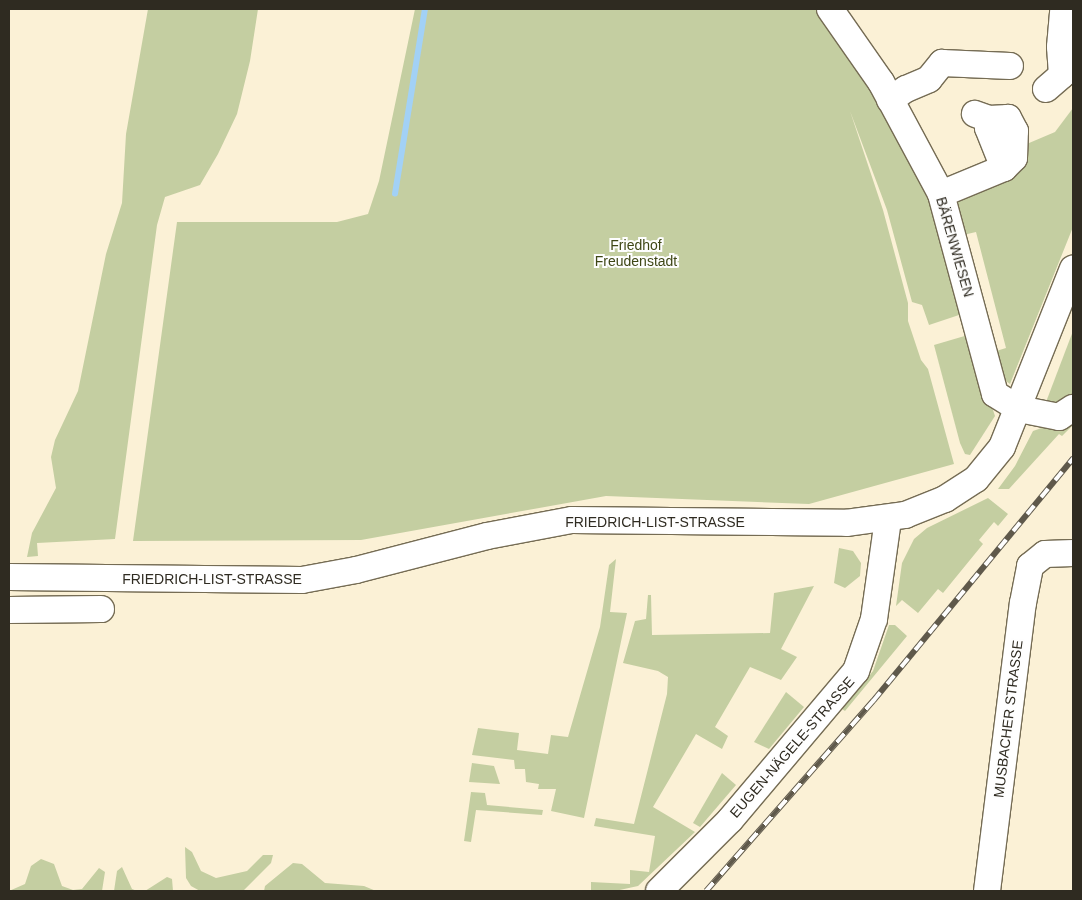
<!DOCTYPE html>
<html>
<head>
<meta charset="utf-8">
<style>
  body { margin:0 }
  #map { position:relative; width:1082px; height:900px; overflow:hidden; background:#fbf1d6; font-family:Helvetica,sans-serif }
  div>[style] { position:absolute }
  .green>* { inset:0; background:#c4cea1 }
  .stream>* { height:5.5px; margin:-2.75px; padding:0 2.75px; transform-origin:2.75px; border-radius:2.75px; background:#a2d1f6 }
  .roads { filter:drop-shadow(1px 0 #756c54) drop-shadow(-1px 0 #756c54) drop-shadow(0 1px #756c54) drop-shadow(0 -1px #756c54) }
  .minor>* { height:26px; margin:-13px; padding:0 13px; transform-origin:13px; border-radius:13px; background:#fff }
  .rail>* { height:5.5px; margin-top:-2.75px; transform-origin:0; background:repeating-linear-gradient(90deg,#fefefe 0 11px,#5f594b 0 22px); box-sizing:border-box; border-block:1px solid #5f594b }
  span { translate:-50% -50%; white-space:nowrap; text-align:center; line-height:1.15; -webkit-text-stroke:4px #fefefe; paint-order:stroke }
  .park-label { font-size:14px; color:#3e4615 }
  .street-label { font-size:14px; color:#2f2b21 }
  .frame { position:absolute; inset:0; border:10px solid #2f2b21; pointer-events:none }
</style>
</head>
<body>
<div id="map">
  <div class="green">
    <div style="clip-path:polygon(148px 9px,258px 9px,250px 61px,237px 114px,218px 154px,200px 185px,165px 197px,157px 225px,115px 539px,37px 543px,38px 556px,27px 557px,32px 533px,56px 488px,51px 457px,55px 440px,78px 391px,106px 254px,122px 203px,126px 134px)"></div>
    <div style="clip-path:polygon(415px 9px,819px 9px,865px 74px,917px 170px,951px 256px,962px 314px,929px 325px,922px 305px,912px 302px,887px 210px,850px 111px,883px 210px,908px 303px,908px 321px,921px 360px,928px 369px,954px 464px,809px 504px,606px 496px,361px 540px,133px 541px,177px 222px,337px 222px,368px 214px,379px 181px)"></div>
    <div style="clip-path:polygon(1073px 108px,1073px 227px,1010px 384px,1002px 378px,993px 352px,1006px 348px,976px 232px,963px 235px,953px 196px,1022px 146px,1055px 132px)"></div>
    <div style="clip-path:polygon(1073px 331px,1073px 394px,1058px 405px,1046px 402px)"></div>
    <div style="clip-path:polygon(968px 335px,995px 416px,970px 455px,965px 454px,960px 443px,934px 345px)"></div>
    <div style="clip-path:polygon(1073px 417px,1073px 425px,1062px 436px,1059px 434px,1009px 489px,998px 489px,1015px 466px,1033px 431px)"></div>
    <div style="clip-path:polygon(988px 498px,1008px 514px,998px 526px,994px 522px,979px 540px,983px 544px,943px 593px,938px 589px,918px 613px,902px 600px,896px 606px,902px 563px,914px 539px,927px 528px)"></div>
    <div style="clip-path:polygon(839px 548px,853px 551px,861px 563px,860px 576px,845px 588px,834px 583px)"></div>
    <div style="clip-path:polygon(616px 559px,610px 612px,627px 613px,584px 818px,551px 811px,556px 789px,538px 789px,539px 784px,526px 782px,525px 769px,515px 769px,514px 760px,472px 755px,478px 728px,519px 733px,517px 750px,548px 754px,551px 735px,568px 737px,600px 627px,609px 565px)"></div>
    <div style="clip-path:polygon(814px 586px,781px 649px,797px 657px,781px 680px,750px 667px,715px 727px,728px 736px,722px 749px,696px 734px,653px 807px,695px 832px,638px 886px,615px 891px,591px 891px,591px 882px,630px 884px,630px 870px,649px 872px,655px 836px,594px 826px,596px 818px,634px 824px,667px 694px,668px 677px,658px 671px,623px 663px,635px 621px,646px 619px,648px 595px,651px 595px,652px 635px,770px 633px,774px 593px)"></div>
    <div style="clip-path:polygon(889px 625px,895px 625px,907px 636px,845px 711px,842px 709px,873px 671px)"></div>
    <div style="clip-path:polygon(786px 692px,804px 707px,769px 749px,754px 742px)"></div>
    <div style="clip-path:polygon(472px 763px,494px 766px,500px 784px,469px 782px)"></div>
    <div style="clip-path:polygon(722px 773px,736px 785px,700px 827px,693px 823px)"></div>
    <div style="clip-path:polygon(471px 792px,485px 793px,487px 805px,543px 810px,542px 815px,476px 810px,471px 842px,464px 841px)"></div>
    <div style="clip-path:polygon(185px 847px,192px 852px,201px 871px,216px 878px,247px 871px,263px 855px,273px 855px,271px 863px,243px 891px,200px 891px,191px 886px,186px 878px)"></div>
    <div style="clip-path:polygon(41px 859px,54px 864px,62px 886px,73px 890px,82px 889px,99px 868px,105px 872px,102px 891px,9px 891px,25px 884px,31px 866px)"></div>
    <div style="clip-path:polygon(293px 863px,302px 864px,325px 883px,364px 886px,376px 891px,264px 891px,265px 886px)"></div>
    <div style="clip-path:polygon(122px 867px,132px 889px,137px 891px,114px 891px,117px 871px)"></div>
    <div style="clip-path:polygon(167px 877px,172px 879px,173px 891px,145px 891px)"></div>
  </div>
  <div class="stream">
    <div style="left:395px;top:194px;width:187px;rotate:-80.8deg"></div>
  </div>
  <div class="roads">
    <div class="minor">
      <div style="left:830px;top:9px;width:89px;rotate:55.1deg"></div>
      <div style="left:881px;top:82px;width:127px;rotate:61.8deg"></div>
      <div style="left:941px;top:194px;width:207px;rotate:74.9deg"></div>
      <div style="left:995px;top:394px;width:28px;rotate:32deg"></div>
      <div style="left:1019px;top:409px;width:41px;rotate:11.3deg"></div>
      <div style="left:1059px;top:417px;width:17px;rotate:-33deg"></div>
      <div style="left:1046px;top:89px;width:21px;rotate:-41deg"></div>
      <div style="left:1062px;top:75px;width:28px;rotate:-94deg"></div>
      <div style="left:1060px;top:47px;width:38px;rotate:-85deg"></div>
      <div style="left:890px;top:100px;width:19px;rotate:-35deg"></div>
      <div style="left:906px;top:89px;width:25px;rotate:-23deg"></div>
      <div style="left:929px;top:79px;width:21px;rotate:-51deg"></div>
      <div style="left:942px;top:63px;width:68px;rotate:2.5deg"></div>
      <div style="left:989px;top:119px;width:9px;rotate:96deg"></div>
      <div style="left:988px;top:128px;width:43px;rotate:68.2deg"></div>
      <div style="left:941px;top:194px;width:68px;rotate:-22.4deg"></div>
      <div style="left:1004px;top:168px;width:14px;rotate:-45deg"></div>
      <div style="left:1014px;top:158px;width:27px;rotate:-88deg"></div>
      <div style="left:1015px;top:131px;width:15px;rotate:-118deg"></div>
      <div style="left:1008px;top:118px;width:19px;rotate:177deg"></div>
      <div style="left:989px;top:119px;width:15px;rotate:-160deg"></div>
      <div style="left:9px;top:577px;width:293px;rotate:0.6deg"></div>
      <div style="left:302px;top:580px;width:55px;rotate:-10.5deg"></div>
      <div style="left:356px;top:570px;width:135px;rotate:-14.5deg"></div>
      <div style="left:487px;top:536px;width:86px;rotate:-10.7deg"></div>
      <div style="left:572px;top:520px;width:274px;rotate:0.6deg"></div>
      <div style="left:846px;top:523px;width:60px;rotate:-7.7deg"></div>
      <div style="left:905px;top:515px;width:43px;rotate:-21.8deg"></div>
      <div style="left:945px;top:499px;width:37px;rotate:-33deg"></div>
      <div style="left:976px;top:479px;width:41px;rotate:-50.9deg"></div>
      <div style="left:1002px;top:447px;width:192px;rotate:-68.3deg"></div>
      <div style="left:9px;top:610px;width:92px;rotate:-0.6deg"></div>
      <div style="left:659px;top:891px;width:100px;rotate:-45deg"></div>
      <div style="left:730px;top:820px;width:195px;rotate:-49.8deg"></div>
      <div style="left:856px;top:671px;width:55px;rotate:-70.9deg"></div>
      <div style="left:874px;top:619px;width:101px;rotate:-82deg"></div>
      <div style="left:987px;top:891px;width:290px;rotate:-82.9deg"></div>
      <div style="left:1023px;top:603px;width:38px;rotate:-79deg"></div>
      <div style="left:1030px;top:566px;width:19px;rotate:-39deg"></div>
      <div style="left:1045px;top:554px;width:28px;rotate:-2deg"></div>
    </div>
  </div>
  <div class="rail">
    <div style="left:706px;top:891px;width:253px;rotate:-48.7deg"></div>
    <div style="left:873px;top:701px;width:315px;rotate:-50.5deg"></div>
  </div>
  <div class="park-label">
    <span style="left:636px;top:253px">Friedhof<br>Freudenstadt</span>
  </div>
  <div class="street-label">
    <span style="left:955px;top:247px;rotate:74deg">BÄRENWIESEN</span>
    <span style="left:655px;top:522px">FRIEDRICH-LIST-STRASSE</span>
    <span style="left:212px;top:579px">FRIEDRICH-LIST-STRASSE</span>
    <span style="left:1008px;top:719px;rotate:-83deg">MUSBACHER STRASSE</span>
    <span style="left:792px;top:747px;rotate:-49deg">EUGEN-NÄGELE-STRASSE</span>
  </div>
  <div class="frame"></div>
</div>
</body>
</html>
